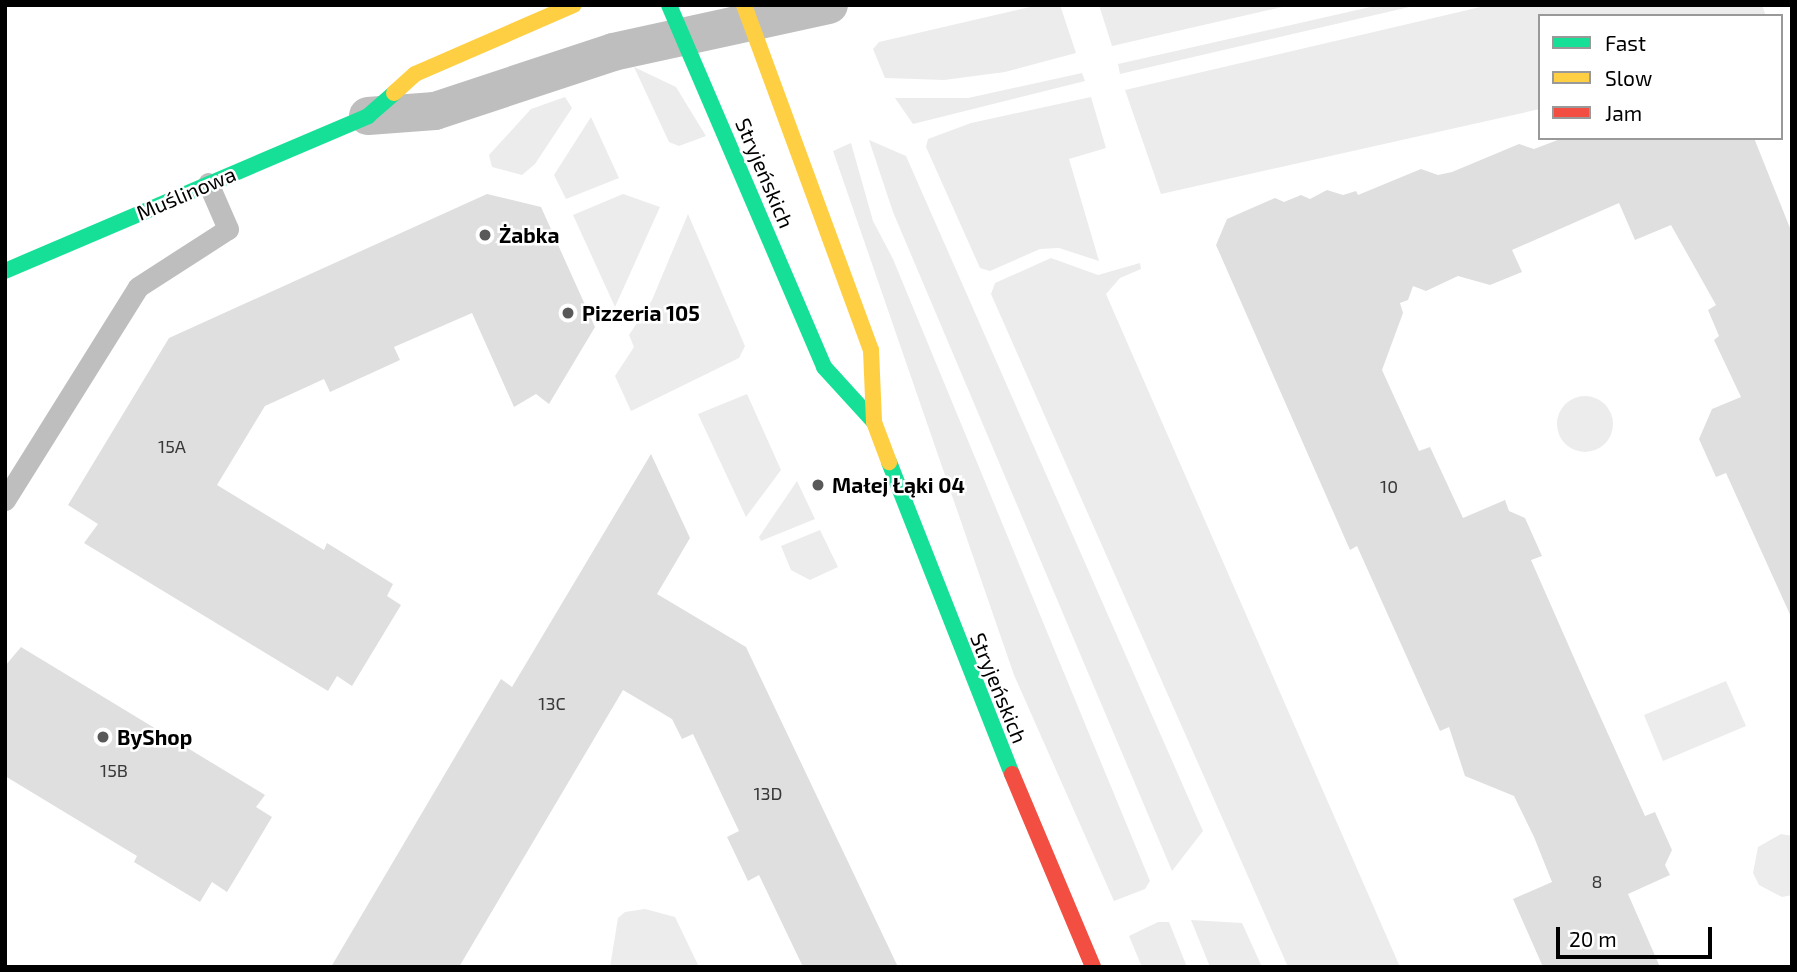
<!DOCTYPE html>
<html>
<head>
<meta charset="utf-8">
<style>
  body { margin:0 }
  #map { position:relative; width:1797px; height:972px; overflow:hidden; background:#fff; font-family:"Exo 2",sans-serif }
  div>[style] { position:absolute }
  .green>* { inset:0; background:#ececec }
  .round { border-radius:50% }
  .building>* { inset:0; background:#dfdfdf }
  .lane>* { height:21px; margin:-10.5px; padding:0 10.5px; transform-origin:10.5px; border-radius:10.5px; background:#bebebe }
  .street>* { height:38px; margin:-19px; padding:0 19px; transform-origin:19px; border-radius:19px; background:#bebebe }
  .fast>* { height:16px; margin:-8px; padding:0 8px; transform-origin:8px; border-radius:8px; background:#16e098 }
  .slow>* { height:16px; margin:-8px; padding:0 8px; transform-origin:8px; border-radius:8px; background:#ffcf43 }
  .jam>* { height:16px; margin:-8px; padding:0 8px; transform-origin:8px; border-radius:8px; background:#f24e42 }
  .dots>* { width:19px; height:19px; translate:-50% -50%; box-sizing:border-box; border:4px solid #fff; border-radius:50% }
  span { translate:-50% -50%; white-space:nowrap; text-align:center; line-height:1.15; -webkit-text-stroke:5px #fff; paint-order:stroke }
  .number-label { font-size:18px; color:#383838 }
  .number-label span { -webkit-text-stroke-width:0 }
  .street-label { font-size:21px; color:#000 }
  .poi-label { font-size:21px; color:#000; font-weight:700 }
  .left { translate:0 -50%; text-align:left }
  .frame { position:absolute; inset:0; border:7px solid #000; pointer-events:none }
  .legend { position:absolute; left:1538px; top:14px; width:245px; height:126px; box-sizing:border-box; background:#fff; border:2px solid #999; margin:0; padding:9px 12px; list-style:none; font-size:21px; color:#000 }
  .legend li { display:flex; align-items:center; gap:14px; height:35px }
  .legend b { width:35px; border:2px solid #999 }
  .scale { position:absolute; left:1556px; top:927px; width:156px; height:32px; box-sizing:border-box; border:4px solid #000; border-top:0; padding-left:9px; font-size:21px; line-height:24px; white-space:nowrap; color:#000; -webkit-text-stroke:5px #fff; paint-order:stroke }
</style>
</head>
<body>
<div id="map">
  <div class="green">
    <div style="clip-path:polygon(1039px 5px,1060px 5px,1076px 53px,1005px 72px,944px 80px,885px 78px,873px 49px,879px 42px)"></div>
    <div style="clip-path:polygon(1099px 5px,1291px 5px,1112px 46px)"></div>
    <div style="clip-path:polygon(1379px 5px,1418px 5px,1120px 74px,1118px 64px)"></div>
    <div style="clip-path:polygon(1489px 5px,1762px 5px,1766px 16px,1540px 16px,1540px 109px,1161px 194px,1125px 90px)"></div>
    <div style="clip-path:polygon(634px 67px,676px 87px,706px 136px,679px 146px,669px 142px)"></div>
    <div style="clip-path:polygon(1082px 73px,1085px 81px,913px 124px,895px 98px,968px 98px)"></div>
    <div style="clip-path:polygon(565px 97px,572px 108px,535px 164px,522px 175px,492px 167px,489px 155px,531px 109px)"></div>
    <div style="clip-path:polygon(1091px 97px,1106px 148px,1069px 159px,1099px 261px,1059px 248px,1040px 249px,990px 271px,980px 268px,926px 147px,928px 139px,971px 123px)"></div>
    <div style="clip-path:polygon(591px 117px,619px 178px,566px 199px,554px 175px)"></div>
    <div style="clip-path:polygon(869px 140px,906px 156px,1203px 831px,1172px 871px,893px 212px)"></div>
    <div style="clip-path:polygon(851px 143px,873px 221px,893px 259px,1150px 881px,1145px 889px,1114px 901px,1014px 675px,833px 151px)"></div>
    <div style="clip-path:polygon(623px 194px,660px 207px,615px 307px,573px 215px)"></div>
    <div style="clip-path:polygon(688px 214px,745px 346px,739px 358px,631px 411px,615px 376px,634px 347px,629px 335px,652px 300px)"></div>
    <div style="clip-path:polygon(1051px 258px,1098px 275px,1140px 263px,1141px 269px,1120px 278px,1106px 294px,1400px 967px,1288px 967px,991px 294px,995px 283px)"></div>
    <div style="clip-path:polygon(747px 394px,781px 470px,746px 517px,698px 414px)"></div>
    <div class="round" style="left:1557px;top:396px;width:56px;height:56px"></div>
    <div style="clip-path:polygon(797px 481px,815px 519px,761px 541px,759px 537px)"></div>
    <div style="clip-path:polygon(820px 530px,838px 567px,810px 580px,791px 570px,781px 546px)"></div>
    <div style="clip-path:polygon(1726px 681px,1746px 726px,1663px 761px,1644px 715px)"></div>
    <div style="clip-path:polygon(1781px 834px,1792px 836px,1792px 895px,1782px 897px,1759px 885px,1753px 873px,1758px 847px)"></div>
    <div style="clip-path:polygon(645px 909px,675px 917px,699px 967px,610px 967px,618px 918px,625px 912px)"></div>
    <div style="clip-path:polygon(1191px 920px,1242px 923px,1262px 967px,1210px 967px)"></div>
    <div style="clip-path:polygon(1158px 922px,1169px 922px,1187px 967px,1142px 967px,1129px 936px)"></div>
  </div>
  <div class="building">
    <div style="clip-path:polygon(1563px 138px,1754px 138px,1792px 233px,1792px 619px,1726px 473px,1716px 477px,1699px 439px,1712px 409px,1741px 397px,1714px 340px,1719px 336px,1708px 310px,1716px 305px,1671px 225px,1635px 240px,1619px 203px,1512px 250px,1522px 272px,1490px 285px,1458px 276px,1426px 291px,1413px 286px,1408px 300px,1400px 303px,1403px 313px,1382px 370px,1419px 451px,1430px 447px,1463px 518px,1505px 500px,1509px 511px,1525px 518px,1542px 556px,1531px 560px,1586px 685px,1645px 816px,1655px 812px,1672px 850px,1665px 865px,1670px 875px,1628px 894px,1660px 967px,1543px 967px,1513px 899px,1552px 882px,1534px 837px,1514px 796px,1465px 776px,1449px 727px,1440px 731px,1357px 546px,1350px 550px,1216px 245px,1227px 219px,1275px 198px,1284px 202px,1301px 195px,1310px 199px,1327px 190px,1343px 195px,1356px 191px,1358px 195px,1421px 169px,1438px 175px,1452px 172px,1519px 144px,1534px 149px)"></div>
    <div style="clip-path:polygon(487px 194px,541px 207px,595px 327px,549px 404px,536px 394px,514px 407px,472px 313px,394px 347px,400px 360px,330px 392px,324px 379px,265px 406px,217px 485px,324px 550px,327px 543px,393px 584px,387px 596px,401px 605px,352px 686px,337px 676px,328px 691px,84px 543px,98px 524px,68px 505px,169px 338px)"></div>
    <div style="clip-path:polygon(651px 454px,690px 538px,657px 594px,746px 647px,898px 967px,803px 967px,759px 875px,748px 881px,727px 837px,739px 831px,693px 734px,682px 739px,672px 719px,623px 690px,459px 967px,331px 967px,501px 679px,512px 687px)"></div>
    <div style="clip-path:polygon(21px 647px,265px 795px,256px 807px,272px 817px,227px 892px,212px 882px,200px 902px,134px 862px,137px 856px,5px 776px,5px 666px)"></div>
  </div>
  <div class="lane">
    <div style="left:5px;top:500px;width:251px;rotate:-58deg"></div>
    <div style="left:138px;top:287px;width:107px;rotate:-32.8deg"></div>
    <div style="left:228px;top:229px;width:50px;rotate:-113.5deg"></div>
  </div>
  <div class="street">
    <div style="left:368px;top:116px;width:67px;rotate:-4.3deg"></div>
    <div style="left:435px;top:111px;width:188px;rotate:-18.3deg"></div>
    <div style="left:613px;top:52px;width:221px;rotate:-12.3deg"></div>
  </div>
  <div class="fast">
    <div style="left:669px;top:5px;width:394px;rotate:66.8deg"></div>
    <div style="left:824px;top:367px;width:74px;rotate:47.7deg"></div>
    <div style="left:5px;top:271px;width:395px;rotate:-23.1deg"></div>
    <div style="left:368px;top:116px;width:35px;rotate:-41deg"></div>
    <div style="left:889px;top:462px;width:335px;rotate:68.5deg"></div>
  </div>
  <div class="slow">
    <div style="left:744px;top:5px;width:368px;rotate:69.8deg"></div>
    <div style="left:871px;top:350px;width:72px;rotate:87.6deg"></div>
    <div style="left:874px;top:422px;width:43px;rotate:69.4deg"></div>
    <div style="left:394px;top:93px;width:28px;rotate:-42deg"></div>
    <div style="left:415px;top:74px;width:173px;rotate:-23.5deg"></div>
  </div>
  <div class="jam">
    <div style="left:1012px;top:774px;width:209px;rotate:67.2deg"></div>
  </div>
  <div class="dots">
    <div style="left:485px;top:235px;background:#595959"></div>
    <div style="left:568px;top:313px;background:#595959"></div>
    <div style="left:818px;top:485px;background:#595959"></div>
    <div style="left:103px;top:737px;background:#595959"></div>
  </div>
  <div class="number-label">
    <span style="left:172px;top:446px">15A</span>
    <span style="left:1389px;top:486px">10</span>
    <span style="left:552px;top:703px">13C</span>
    <span style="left:114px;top:770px">15B</span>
    <span style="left:768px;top:793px">13D</span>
    <span style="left:1597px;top:881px">8</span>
  </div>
  <div class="street-label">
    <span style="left:765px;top:173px;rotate:67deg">Stryjeńskich</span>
    <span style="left:186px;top:193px;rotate:-23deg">Muślinowa</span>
    <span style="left:999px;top:688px;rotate:68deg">Stryjeńskich</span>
  </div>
  <div class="poi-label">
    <span class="left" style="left:499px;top:235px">Żabka</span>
    <span class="left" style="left:582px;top:313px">Pizzeria 105</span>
    <span class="left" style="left:832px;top:485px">Małej Łąki 04</span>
    <span class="left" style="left:117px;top:737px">ByShop</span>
  </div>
  <div class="frame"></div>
  <ul class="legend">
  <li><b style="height:9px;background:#16e098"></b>Fast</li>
  <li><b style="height:9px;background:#ffcf43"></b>Slow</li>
  <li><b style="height:9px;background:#f24e42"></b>Jam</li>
  </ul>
  <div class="scale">20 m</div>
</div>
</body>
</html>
